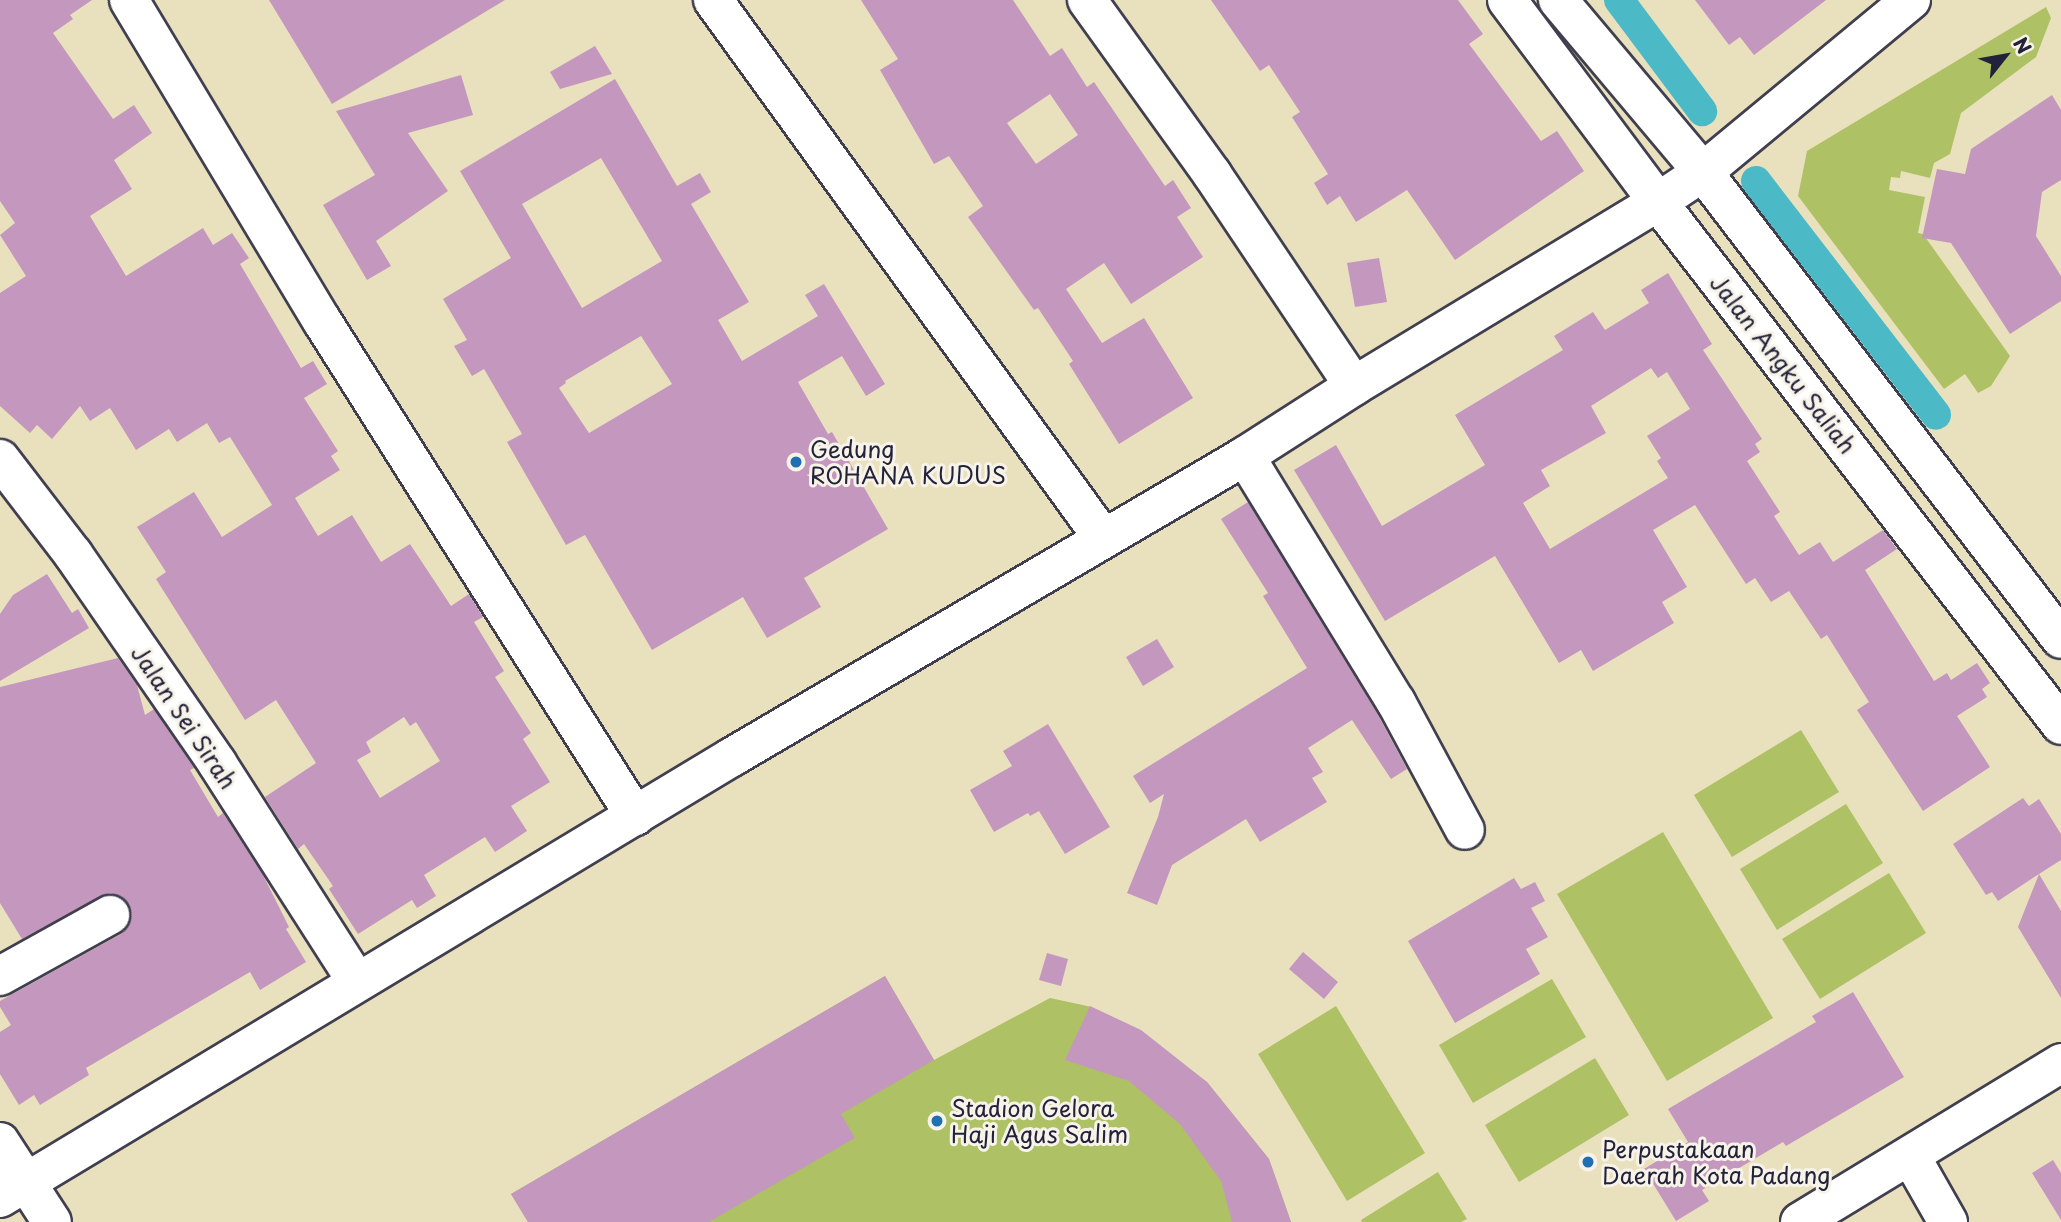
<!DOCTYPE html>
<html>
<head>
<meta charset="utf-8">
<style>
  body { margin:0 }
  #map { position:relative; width:2061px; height:1222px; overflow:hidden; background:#e9e1be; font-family:"Playpen Sans",sans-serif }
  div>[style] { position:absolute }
  .green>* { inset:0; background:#aec165 }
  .canal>* { height:30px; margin:-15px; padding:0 15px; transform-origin:15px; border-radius:15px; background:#4cb9c7 }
  .building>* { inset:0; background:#c497be }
  .roads { filter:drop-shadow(2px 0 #403f4f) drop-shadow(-2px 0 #403f4f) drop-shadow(0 2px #403f4f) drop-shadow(0 -2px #403f4f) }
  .minor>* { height:38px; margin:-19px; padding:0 19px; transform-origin:19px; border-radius:19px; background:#fff }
  .major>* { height:38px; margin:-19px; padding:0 19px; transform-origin:19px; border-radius:19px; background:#fff }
  .dots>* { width:19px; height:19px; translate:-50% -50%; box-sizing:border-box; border:4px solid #f7f3e8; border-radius:50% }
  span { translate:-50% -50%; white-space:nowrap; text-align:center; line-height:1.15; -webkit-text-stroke:6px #f7f3e8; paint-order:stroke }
  .street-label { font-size:23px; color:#22223b }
  .poi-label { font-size:23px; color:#22223b }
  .left { translate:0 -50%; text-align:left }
  .north { position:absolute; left:1970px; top:21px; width:70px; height:70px; -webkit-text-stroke:5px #f7f3e8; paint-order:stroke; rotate:59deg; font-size:19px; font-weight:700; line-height:28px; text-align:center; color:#22223b }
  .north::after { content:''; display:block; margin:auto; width:24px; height:32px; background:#22223b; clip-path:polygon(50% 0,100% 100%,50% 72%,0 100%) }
</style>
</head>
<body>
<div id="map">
  <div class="green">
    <div style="clip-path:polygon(2046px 7px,2051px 18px,2036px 57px,1961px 113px,1950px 154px,1934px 163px,1930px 178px,1901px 171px,1900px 178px,1891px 177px,1889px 190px,1925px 197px,1918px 233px,1923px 234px,2010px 356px,1991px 386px,1978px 393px,1965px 374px,1944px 389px,1798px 196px,1807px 151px)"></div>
    <div style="clip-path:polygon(1801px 730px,1839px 792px,1732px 857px,1694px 795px)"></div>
    <div style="clip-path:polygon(1846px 804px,1883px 863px,1777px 930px,1740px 869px)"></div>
    <div style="clip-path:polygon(1663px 832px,1773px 1018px,1667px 1081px,1557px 894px)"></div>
    <div style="clip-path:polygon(1889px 873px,1926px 933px,1820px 999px,1782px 939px)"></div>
    <div style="clip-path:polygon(885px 976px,934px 1060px,1050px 998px,1092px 1007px,1207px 1082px,1269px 1159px,1291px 1222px,528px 1222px,511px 1194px)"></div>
    <div style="clip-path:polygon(1552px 979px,1586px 1037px,1473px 1103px,1439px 1045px)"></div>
    <div style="clip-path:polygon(1336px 1006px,1425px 1153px,1347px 1201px,1258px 1054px)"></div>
    <div style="clip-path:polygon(1595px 1058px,1629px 1115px,1519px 1182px,1485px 1125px)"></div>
    <div style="clip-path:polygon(1438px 1172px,1467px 1219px,1461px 1222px,1362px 1222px,1361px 1220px)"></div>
  </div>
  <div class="canal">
    <div style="left:1619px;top:0;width:139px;rotate:53.2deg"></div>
    <div style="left:1756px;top:181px;width:295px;rotate:52.4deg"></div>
  </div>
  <div class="building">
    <div style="clip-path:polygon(evenodd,0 0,92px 0,70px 15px,73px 19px,53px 33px,113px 119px,134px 105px,152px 133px,114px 160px,132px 189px,90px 216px,126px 276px,203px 228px,213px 245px,232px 233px,249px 258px,240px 264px,301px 368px,313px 361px,327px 384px,304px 398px,338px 451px,331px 456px,340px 470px,295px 498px,318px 536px,352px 515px,381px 562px,410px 544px,451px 606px,469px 594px,483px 617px,474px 622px,504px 671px,495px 677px,531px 733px,523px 739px,550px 782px,511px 806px,527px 831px,495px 852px,485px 837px,424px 875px,436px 896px,417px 908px,412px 900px,358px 934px,329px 889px,333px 886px,304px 844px,298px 849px,265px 797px,316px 763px,276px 700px,245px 720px,156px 579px,166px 572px,137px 527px,194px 492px,222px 537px,272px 505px,230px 437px,219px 443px,207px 423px,177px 442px,169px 429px,136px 450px,110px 408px,90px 421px,80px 406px,52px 439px,37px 425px,30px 433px,0 406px,0 293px,26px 276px,0 235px,15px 223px,0 201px,0 0,404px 717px,410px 726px,416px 722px,440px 761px,380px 798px,357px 760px,371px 752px,366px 742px,404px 717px)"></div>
    <div style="clip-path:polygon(269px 0,505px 0,332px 104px)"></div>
    <div style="clip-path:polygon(evenodd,861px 0,1013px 0,1050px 56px,1062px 48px,1087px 87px,1094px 82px,1165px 186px,1173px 180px,1191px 208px,1177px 217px,1203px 257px,1131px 304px,1104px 263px,1066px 289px,1102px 343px,1144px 318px,1193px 398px,1119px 444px,1069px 364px,1073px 361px,1038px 308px,1034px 310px,968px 217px,983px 206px,949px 156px,934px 164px,880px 70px,898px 59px,861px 0,1050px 94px,1078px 135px,1036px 164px,1007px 123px,1050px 94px)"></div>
    <div style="clip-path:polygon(1211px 0,1458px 0,1483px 34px,1469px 44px,1541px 141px,1557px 131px,1584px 171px,1455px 260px,1407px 190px,1356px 222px,1340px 196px,1327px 205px,1314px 183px,1328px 174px,1292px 117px,1300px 112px,1269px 65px,1260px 71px)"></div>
    <div style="clip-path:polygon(1695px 0,1826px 0,1754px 55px,1740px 37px,1729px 45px)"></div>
    <div style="clip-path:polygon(595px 46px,612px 74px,560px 89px,550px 72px)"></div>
    <div style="clip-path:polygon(461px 75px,473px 115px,408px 133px,448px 191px,376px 241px,391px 266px,367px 280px,323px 205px,375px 175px,336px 111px)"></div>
    <div style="clip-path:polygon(evenodd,615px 79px,677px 186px,700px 173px,711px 192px,691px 204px,749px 302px,718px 320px,742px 361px,818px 316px,805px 295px,824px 284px,885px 384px,866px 396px,842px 356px,798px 382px,828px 434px,832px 432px,888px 529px,804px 578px,821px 607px,767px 638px,743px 597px,652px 650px,585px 535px,566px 545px,507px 442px,522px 434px,484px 369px,472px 376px,454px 346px,467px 340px,443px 299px,511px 258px,460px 171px,615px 79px,601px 158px,662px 261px,582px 308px,522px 204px,601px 158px,615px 79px,641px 336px,672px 384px,589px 433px,559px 388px,566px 383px,565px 381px,641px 336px)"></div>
    <div style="clip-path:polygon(2052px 95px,2061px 110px,2061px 180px,2042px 192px,2036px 236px,2061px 276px,2061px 301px,2010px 334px,1951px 243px,1922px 238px,1937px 169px,1965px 174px,1971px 149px)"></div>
    <div style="clip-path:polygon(1379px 258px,1387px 302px,1355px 307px,1347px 263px)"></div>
    <div style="clip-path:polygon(evenodd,1668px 273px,1712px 344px,1703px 350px,1762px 439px,1755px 444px,1760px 452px,1747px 461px,1780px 512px,1774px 516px,1799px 555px,1820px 542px,1833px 562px,1883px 530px,1897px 549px,1865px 570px,1934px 681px,1947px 673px,1951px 680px,1977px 663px,1990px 683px,1982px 689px,1987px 697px,1957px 716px,1990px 767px,1923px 811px,1857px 710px,1869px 702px,1827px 635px,1821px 639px,1789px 591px,1771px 602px,1755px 578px,1746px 584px,1695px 505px,1653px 530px,1687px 587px,1662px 602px,1674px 623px,1593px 671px,1581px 650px,1559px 663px,1495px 556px,1385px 621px,1294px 470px,1336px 445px,1382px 526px,1485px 465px,1455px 415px,1563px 350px,1554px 336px,1593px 312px,1605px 330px,1649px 303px,1641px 290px,1668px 273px,1651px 368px,1658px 378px,1667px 372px,1690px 409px,1647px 436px,1661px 458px,1657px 461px,1668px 478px,1550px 549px,1523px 503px,1550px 486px,1541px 470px,1606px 433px,1591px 406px,1651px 368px)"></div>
    <div style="clip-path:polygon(1248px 502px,1377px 713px,1407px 769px,1391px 779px,1352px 720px,1308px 748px,1323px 772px,1312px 778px,1327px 802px,1260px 842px,1246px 819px,1172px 865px,1157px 905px,1127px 893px,1158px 817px,1164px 794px,1150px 803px,1133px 776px,1307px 668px,1263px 596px,1268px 593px,1221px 519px)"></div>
    <div style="clip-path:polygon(47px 574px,72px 613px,78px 609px,89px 628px,0 681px,0 614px,13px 595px)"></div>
    <div style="clip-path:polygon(1157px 639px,1174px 667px,1143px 686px,1126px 657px)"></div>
    <div style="clip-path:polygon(118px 658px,137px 685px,145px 715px,154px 709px,194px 768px,190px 770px,218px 817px,223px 813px,263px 875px,289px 927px,286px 929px,306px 962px,260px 990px,250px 972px,86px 1068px,89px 1075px,40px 1105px,34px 1095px,19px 1105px,0 1074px,0 1032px,11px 1025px,0 1007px,0 1001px,121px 934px,129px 926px,132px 915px,129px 904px,122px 897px,110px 893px,22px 939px,0 903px,0 687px)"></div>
    <div style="clip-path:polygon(1048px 724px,1110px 827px,1065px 854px,1039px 811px,1030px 816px,1028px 813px,994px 832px,970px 790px,1012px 766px,1003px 751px)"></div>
    <div style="clip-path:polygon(2023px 798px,2029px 806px,2039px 799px,2061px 834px,2061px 860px,2039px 874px,2061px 911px,2061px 998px,2018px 927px,2039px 874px,1998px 901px,1992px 892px,1986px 895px,1953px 844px)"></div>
    <div style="clip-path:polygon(1514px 878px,1521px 889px,1535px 882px,1545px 901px,1531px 908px,1548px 937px,1526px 949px,1540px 974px,1455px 1023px,1408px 941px)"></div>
    <div style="clip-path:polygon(1303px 952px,1338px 982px,1324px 999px,1289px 969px)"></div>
    <div style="clip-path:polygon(1047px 953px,1068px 959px,1061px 986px,1039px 980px)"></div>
    <div style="clip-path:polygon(885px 976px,934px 1060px,841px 1114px,855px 1138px,709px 1222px,528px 1222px,511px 1194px)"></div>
    <div style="clip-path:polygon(1853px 992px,1904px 1077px,1786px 1146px,1783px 1142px,1702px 1190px,1709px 1201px,1676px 1221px,1644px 1169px,1688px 1142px,1668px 1109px,1816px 1022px,1812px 1016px)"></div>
    <div style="clip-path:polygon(1090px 1006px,1141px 1030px,1207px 1082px,1269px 1159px,1291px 1222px,1232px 1222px,1221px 1181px,1180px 1124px,1129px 1081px,1065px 1060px)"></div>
    <div style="clip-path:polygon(2053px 1160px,2061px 1173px,2061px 1220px,2032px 1173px)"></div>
  </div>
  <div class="roads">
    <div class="minor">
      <div style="left:129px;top:0;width:375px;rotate:59deg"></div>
      <div style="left:322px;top:321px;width:586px;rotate:57.69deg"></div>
      <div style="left:713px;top:0;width:664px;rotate:54.06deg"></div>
      <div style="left:1087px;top:0;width:214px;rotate:54.3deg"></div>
      <div style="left:1212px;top:174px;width:255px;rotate:56.2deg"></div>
      <div style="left:1245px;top:456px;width:289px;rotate:58.5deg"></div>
      <div style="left:1396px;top:702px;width:145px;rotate:61.7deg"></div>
      <div style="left:0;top:459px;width:120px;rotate:52.5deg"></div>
      <div style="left:73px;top:554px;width:254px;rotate:55.4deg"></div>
      <div style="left:217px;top:763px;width:260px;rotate:57.4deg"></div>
      <div style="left:0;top:976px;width:126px;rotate:-29deg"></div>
      <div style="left:0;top:1142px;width:95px;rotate:57deg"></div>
      <div style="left:1911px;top:1157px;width:75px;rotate:60.4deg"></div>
      <div style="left:0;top:1198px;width:855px;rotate:-31.07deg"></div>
      <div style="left:732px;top:757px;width:595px;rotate:-30.4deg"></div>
      <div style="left:1245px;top:456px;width:130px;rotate:-32.7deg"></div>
      <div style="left:1354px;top:386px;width:355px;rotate:-31.2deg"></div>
      <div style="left:1658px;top:202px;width:54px;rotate:-33.7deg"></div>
      <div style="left:1703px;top:172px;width:270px;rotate:-39.6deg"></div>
      <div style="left:1800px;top:1222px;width:306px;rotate:-31.3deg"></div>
    </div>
    <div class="major">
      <div style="left:1507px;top:0;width:252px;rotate:53.2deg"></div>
      <div style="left:1658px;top:202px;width:660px;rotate:52.38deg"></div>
      <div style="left:1558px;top:0;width:225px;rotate:49.9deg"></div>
      <div style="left:1703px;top:172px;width:588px;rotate:52.53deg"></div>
    </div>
  </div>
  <div class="dots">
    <div style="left:796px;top:462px;background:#1f6fb2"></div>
    <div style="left:937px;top:1121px;background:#1f6fb2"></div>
    <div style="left:1588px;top:1162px;background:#1f6fb2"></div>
  </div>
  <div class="street-label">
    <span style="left:1783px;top:364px;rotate:52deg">Jalan Angku Saliah</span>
    <span style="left:184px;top:717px;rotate:56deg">Jalan Sei Sirah</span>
  </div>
  <div class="poi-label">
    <span class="left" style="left:810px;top:462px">Gedung<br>ROHANA KUDUS</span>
    <span class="left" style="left:951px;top:1121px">Stadion Gelora<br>Haji Agus Salim</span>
    <span class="left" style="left:1602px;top:1162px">Perpustakaan<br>Daerah Kota Padang</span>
  </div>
  <div class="north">N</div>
</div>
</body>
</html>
